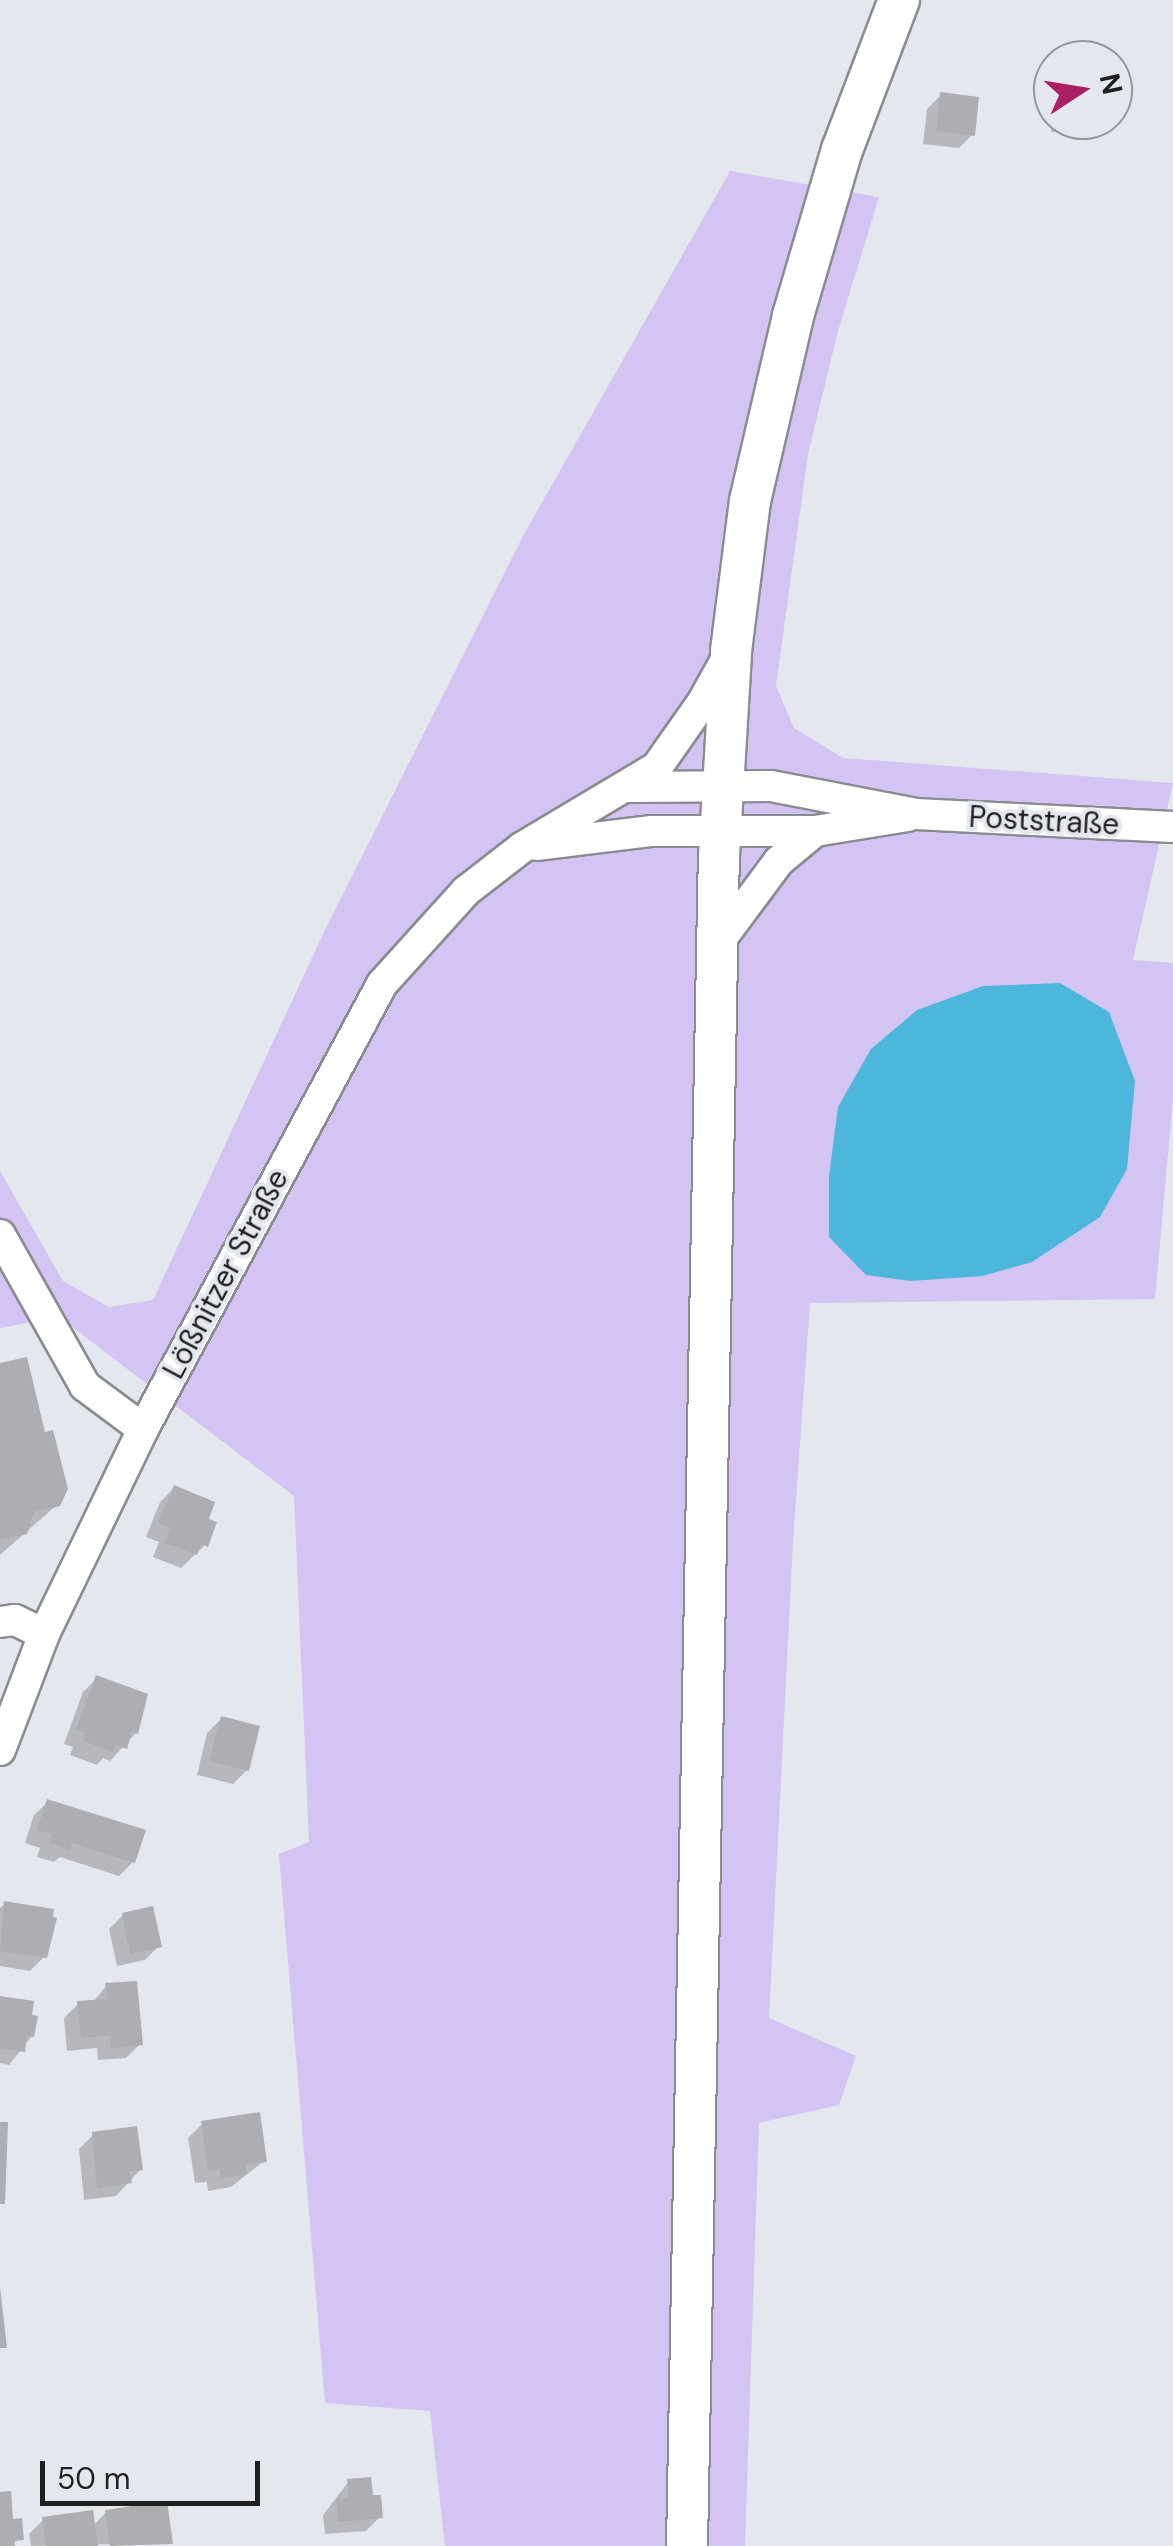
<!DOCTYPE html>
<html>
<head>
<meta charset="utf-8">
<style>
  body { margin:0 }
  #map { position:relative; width:1173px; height:2546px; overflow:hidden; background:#e4e7ed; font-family:"DM Sans",sans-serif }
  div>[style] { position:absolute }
  .green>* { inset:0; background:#d3c4f4 }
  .water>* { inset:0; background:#4cb7db }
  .shadow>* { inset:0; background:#0003 }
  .building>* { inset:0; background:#adadb3 }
  .roads { filter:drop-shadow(2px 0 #8a8c91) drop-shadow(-2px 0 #8a8c91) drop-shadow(0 2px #8a8c91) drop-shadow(0 -2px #8a8c91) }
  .minor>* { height:30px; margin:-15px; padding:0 15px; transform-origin:15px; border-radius:15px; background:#fff }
  .major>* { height:40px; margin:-20px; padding:0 20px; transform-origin:20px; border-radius:20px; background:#fff }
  span { translate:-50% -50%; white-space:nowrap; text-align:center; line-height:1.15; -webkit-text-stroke:8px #e4e7ed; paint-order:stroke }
  .street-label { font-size:30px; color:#1e1f21 }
  .north { position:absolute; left:1033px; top:40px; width:100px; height:100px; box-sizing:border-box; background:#e4e7ed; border:2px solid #95979b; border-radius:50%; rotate:78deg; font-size:28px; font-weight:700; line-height:40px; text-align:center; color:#1e1f21 }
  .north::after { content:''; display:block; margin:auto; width:35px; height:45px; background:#aa2064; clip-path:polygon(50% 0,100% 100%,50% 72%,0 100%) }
  .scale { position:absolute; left:40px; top:2461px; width:220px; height:45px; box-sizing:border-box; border:5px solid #1e1f21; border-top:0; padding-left:12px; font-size:30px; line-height:35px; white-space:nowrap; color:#1e1f21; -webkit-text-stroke:8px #e4e7ed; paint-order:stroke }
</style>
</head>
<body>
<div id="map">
  <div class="green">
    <div style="clip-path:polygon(730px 171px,879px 197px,838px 331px,808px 454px,776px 686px,794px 728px,843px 758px,1173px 783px,1133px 960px,1173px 963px,1173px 1098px,1155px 1299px,810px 1303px,793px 1542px,769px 2018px,856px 2056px,839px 2105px,759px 2123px,745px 2546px,445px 2546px,430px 2411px,325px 2403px,279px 1854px,309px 1842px,294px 1496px,59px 1317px,0 1328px,0 1171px,63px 1281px,109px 1307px,153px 1300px,324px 932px,523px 536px)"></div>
  </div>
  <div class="water">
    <div style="clip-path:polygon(1060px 983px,1109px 1012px,1135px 1081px,1127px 1169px,1100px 1217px,1032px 1262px,982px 1276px,911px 1281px,866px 1275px,829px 1237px,829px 1176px,838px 1107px,871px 1049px,917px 1010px,983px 986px)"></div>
  </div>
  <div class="shadow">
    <div style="clip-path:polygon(1053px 87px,1053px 120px,1112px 120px,1098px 133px,1051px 132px)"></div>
    <div style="clip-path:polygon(941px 95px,973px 134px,959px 148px,923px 144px,927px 109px)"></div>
    <div style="clip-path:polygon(0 1366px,58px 1504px,0 1555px)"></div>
    <div style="clip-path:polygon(174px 1488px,205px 1545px,181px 1568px,153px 1557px,159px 1542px,146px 1537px,160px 1502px)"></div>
    <div style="clip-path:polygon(97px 1678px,136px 1733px,110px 1761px,103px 1758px,97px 1765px,70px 1755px,73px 1747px,64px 1744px,83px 1692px)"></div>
    <div style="clip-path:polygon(221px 1719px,247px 1770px,233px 1784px,197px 1775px,207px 1733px)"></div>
    <div style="clip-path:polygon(48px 1802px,133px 1862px,119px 1876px,60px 1857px,54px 1862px,37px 1857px,40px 1848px,25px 1843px,34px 1815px)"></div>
    <div style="clip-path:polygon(5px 1904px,50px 1919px,44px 1957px,30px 1971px,0 1966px,0 1908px)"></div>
    <div style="clip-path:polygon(123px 1915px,159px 1946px,145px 1960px,117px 1966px,109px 1929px)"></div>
    <div style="clip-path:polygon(106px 1986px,140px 2044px,126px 2058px,98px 2060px,97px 2048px,67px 2051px,64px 2018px,78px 2004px,93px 2002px)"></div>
    <div style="clip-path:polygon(0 1998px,32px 2036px,9px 2065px,0 2063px)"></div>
    <div style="clip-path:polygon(202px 2124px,264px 2161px,231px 2187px,208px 2191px,207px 2182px,195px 2183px,188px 2138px)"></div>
    <div style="clip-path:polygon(93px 2135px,141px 2169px,116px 2196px,84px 2200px,79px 2149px)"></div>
    <div style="clip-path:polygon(349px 2481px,370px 2497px,380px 2517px,366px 2531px,325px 2534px,323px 2515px)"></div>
    <div style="clip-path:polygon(106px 2512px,170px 2543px,31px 2546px,29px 2534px,43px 2520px,93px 2526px)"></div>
  </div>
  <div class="building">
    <div style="clip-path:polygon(940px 92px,979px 97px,975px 136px,936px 131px)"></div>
    <div style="clip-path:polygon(27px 1357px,45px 1432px,53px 1430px,68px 1489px,60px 1506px,34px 1512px,27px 1534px,0 1540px,0 1363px)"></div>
    <div style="clip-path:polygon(174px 1485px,215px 1502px,209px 1519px,217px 1522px,208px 1547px,201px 1544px,197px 1555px,165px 1543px,171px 1528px,158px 1523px)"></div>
    <div style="clip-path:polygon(96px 1675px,148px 1694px,138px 1734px,132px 1732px,127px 1749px,116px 1745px,113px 1752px,83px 1741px,85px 1733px,76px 1730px)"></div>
    <div style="clip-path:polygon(221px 1716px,260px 1726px,249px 1771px,209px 1761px)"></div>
    <div style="clip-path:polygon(47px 1799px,146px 1830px,135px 1863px,72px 1843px,70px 1850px,49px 1843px,52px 1834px,37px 1830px)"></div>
    <div style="clip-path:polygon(4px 1901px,54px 1909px,53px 1917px,57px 1918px,47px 1958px,0 1951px)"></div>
    <div style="clip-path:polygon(153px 1906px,162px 1947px,130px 1954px,122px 1913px)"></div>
    <div style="clip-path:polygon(137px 1981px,143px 2045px,111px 2048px,110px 2035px,81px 2038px,77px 2001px,107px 1999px,105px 1983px)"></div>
    <div style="clip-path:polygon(0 1996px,34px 2001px,32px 2015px,38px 2016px,34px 2037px,27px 2036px,25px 2052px,0 2048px)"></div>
    <div style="clip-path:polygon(260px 2112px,267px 2162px,246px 2165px,247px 2174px,221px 2178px,220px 2169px,208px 2171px,201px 2121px)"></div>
    <div style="clip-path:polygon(0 2122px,8px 2122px,5px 2204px,0 2204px)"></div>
    <div style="clip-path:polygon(137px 2126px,143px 2170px,130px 2172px,132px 2183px,97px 2188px,92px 2132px)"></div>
    <div style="clip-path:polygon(0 2287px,7px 2348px,0 2348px)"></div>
    <div style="clip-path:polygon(371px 2477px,373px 2495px,381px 2495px,383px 2518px,338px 2522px,336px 2499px,349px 2498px,347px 2479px)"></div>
    <div style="clip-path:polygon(11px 2491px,13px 2519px,22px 2518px,24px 2540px,15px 2541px,15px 2546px,0 2546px,0 2492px)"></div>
    <div style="clip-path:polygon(167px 2501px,173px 2544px,110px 2546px,105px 2510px)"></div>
    <div style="clip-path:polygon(93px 2510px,98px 2546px,46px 2546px,42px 2517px)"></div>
  </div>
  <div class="roads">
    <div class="minor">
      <div style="left:630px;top:787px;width:141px;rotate:-0.4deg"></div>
      <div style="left:771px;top:786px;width:148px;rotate:10.9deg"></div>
      <div style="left:916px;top:814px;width:257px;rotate:2.9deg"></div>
      <div style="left:536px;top:845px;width:117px;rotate:-6.9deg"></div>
      <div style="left:652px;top:831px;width:163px"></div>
      <div style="left:815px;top:831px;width:94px;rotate:-9.2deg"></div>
      <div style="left:718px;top:943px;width:102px;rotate:-53.4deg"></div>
      <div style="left:779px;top:861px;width:47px;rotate:-39.8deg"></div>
      <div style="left:0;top:1235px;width:173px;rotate:60.6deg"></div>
      <div style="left:85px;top:1386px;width:72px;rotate:36.6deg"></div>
      <div style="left:0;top:1622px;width:15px;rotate:-8deg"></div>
      <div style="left:15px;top:1620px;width:32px;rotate:26deg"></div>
      <div style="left:0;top:1750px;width:124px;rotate:-69.2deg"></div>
      <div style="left:44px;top:1634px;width:228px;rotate:-64.2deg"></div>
      <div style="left:143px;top:1429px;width:505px;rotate:-61.76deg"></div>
      <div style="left:382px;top:984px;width:125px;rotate:-47.9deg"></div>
      <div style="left:466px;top:891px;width:72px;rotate:-37.7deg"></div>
      <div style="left:523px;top:847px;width:156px;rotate:-30.8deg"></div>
      <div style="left:657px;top:767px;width:78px;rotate:-54.9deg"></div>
      <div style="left:702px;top:703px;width:51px;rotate:-60.9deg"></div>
    </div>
    <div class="major">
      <div style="left:687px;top:2546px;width:1690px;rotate:-88.92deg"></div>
      <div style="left:719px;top:856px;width:205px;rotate:-86.6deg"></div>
      <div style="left:731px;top:651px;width:151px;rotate:-82.8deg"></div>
      <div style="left:750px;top:501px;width:190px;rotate:-76.9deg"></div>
      <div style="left:793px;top:316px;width:173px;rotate:-73.6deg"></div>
      <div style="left:842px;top:150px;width:160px;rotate:-69.2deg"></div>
    </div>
  </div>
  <div class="street-label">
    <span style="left:1044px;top:821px;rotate:3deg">Poststraße</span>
    <span style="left:226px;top:1274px;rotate:-62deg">Lößnitzer Straße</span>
  </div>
  <div class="north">N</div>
  <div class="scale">50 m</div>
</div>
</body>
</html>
